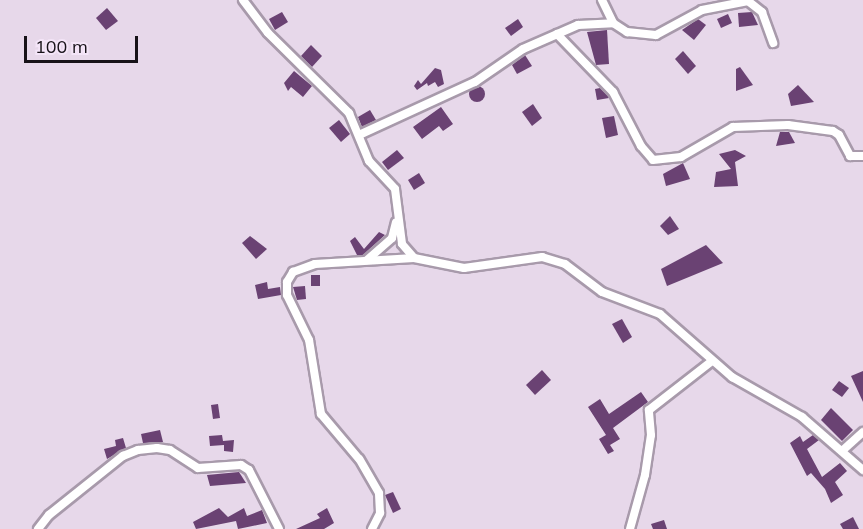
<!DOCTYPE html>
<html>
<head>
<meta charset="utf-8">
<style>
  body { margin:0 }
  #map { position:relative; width:863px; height:529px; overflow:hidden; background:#e7d8ea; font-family:Mulish,sans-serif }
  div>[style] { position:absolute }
  .building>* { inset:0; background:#6a4273 }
  .round { border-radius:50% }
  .roads { filter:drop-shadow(2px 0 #a89aab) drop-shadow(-2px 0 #a89aab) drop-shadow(0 2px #a89aab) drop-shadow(0 -2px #a89aab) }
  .minor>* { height:8px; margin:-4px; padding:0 4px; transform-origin:4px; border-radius:4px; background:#fff }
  span { translate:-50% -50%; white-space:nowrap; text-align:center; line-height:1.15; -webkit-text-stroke:6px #f4e5f8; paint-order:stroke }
  .scale { position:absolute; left:24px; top:36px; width:114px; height:27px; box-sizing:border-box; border:3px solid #171218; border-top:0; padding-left:8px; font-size:18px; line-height:21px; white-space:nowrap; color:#171218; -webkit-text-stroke:4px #f4e5f8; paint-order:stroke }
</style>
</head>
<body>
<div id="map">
  <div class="building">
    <div style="clip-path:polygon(107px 8px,118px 21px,106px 30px,96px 18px)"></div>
    <div style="clip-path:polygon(282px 12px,288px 22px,275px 30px,269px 19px)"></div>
    <div style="clip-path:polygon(752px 12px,758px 25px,739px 27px,738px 13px)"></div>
    <div style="clip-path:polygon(728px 14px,732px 23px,721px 28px,717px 19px)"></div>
    <div style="clip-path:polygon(518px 19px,523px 27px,511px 36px,505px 28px)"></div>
    <div style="clip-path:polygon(698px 19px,706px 25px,694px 40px,682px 30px)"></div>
    <div style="clip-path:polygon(607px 30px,609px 64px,596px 65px,587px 32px)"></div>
    <div style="clip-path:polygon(311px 45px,322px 56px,312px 67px,301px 56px)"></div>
    <div style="clip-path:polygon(683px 51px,696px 66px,688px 74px,675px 59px)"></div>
    <div style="clip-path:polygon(525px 55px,532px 66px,517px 74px,512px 65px)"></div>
    <div style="clip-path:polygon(740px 67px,753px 85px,736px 91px,736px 69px)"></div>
    <div style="clip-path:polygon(435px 68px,441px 70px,444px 84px,438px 87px,435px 82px,428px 86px,427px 83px,417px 90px,414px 86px,418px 80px,421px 84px)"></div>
    <div style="clip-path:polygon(294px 71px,312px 86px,303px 97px,291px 87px,288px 91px,284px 83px)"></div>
    <div style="clip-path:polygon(798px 85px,814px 102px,791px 106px,788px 94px)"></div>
    <div class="round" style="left:469px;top:86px;width:16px;height:16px"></div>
    <div style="clip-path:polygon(600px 88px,608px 96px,609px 98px,597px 100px,595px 89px)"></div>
    <div style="clip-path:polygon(533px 104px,542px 118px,532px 126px,522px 112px)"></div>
    <div style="clip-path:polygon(441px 107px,453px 124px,443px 131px,439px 126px,422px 139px,413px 127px)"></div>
    <div style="clip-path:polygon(370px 110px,376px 120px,362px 127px,358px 117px)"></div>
    <div style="clip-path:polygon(614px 116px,618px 135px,606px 138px,602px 118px)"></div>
    <div style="clip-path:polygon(339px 120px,350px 134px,341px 142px,329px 128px)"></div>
    <div style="clip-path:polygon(780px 132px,789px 132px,795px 143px,776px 146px)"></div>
    <div style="clip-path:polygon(397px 150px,404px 158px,388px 170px,382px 162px)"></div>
    <div style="clip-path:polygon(735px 150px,746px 156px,735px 162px,738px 186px,714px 187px,716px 172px,731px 169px,719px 154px)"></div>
    <div style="clip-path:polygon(683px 163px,690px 179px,666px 186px,663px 174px)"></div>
    <div style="clip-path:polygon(419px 173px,425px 183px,414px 190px,408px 180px)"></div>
    <div style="clip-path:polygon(670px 216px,679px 229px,668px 235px,660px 226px)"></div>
    <div style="clip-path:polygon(379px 232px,385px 235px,363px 255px,357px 255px,350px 241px,355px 237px,364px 249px)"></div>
    <div style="clip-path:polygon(250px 236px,267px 249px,256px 259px,242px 243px)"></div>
    <div style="clip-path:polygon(706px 245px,723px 263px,667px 286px,661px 269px)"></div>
    <div style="clip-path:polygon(311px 275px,320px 275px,320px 286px,311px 286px)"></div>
    <div style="clip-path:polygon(267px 282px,268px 289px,280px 287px,281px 295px,258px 299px,255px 285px)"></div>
    <div style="clip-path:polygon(305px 286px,306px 299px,297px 300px,293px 287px)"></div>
    <div style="clip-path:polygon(622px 319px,632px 337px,623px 343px,612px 324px)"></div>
    <div style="clip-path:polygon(542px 370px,551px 380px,535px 395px,526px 385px)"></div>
    <div style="clip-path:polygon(863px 371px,863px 402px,851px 376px)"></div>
    <div style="clip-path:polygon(839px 381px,849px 388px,842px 397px,832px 390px)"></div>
    <div style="clip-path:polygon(641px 392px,648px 402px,613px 428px,620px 439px,610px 445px,614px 451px,608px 454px,599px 439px,606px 435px,588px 407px,600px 399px,609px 414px)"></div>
    <div style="clip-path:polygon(218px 404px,220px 418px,213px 419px,211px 405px)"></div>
    <div style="clip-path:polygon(831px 408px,853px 430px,842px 441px,821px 420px)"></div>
    <div style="clip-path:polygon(160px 430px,163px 442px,143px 443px,141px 434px)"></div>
    <div style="clip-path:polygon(222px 435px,223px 441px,234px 440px,233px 452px,224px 451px,224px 445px,210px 446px,209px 436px)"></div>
    <div style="clip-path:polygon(813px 435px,819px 440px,807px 449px,822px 477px,840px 463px,847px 471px,835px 482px,843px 495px,831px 503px,825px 489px,811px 473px,807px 476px,790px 443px,800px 436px,803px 442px)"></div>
    <div style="clip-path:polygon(123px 438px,126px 448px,107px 459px,104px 449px,116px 446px,115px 440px)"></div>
    <div style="clip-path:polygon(239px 472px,246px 483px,210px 486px,207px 475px)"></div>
    <div style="clip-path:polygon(393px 492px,401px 509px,393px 513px,385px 495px)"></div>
    <div style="clip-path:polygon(219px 508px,228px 517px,244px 508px,247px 516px,262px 510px,267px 523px,238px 529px,236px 521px,196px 529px,193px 522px)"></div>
    <div style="clip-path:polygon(327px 508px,334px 523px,324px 529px,296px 529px,320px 518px,317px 514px)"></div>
    <div style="clip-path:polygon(853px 517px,859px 529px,843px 529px,840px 524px)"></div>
    <div style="clip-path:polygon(664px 520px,667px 529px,653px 529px,651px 524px)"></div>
  </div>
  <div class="roads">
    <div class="minor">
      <div style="left:243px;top:0;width:41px;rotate:52.9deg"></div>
      <div style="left:268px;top:33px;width:114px;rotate:44.6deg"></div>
      <div style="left:349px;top:113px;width:52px;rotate:67.4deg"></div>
      <div style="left:369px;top:161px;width:38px;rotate:47deg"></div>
      <div style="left:395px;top:189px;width:55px;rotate:82.7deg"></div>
      <div style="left:402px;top:244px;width:18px;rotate:49deg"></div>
      <div style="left:602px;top:0;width:25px;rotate:64deg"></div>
      <div style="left:557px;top:34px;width:81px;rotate:46deg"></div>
      <div style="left:613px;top:92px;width:61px;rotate:62.6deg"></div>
      <div style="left:641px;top:146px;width:18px;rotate:49deg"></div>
      <div style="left:653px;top:160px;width:28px;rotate:-6deg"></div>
      <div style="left:681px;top:157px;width:60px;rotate:-30deg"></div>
      <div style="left:733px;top:127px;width:55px;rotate:-2.1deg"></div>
      <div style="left:788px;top:125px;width:45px;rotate:7.6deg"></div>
      <div style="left:833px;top:131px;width:7px;rotate:34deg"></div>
      <div style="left:839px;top:135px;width:24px;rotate:62deg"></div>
      <div style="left:850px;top:156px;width:13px"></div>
      <div style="left:359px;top:135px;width:128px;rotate:-24.6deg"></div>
      <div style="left:475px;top:82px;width:58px;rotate:-34.5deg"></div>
      <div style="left:523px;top:49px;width:60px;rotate:-23.6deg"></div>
      <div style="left:578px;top:25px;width:35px;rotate:-3deg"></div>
      <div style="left:613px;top:23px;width:17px;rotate:33deg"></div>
      <div style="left:627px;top:32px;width:29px;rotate:6deg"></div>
      <div style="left:656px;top:35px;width:52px;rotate:-28.5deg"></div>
      <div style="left:702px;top:10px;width:47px;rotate:-11.1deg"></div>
      <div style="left:748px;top:1px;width:18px;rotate:38deg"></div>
      <div style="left:762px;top:12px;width:33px;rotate:70deg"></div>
      <div style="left:367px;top:260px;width:33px;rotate:-41deg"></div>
      <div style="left:392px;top:238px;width:16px;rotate:-76deg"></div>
      <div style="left:843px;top:450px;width:27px;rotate:-42deg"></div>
      <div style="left:38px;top:529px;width:18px;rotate:-52deg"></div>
      <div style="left:49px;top:515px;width:95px;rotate:-38.6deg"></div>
      <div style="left:123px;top:456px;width:16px;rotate:-22deg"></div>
      <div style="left:138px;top:450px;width:19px;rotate:-6deg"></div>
      <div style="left:157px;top:448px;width:13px;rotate:9deg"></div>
      <div style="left:170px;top:450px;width:33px;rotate:33deg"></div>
      <div style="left:198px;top:468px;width:43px;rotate:-4deg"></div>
      <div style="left:241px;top:465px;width:9px;rotate:32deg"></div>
      <div style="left:249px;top:470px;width:66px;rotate:63deg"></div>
      <div style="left:372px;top:529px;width:18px;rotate:-63deg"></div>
      <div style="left:380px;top:513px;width:20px;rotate:-93deg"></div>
      <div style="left:379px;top:493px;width:39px;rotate:-120deg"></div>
      <div style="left:359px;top:459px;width:59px;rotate:-130.2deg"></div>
      <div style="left:321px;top:414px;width:75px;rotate:-99.2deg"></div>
      <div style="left:309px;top:340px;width:50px;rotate:-116.1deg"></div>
      <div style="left:287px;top:295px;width:13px;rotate:-90deg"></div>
      <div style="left:287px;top:282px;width:12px;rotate:-59deg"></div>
      <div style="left:293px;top:272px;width:23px;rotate:-20deg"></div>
      <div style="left:315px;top:264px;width:99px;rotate:-3.5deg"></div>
      <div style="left:414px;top:258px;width:51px;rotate:11.3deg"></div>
      <div style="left:464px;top:268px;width:79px;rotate:-8deg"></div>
      <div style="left:542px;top:257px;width:24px;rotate:17deg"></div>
      <div style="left:565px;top:264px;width:46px;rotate:37.1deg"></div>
      <div style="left:602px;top:292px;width:62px;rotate:20.8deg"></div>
      <div style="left:660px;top:314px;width:96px;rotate:41.2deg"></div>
      <div style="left:732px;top:377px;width:81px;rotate:29.7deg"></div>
      <div style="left:802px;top:417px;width:81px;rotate:41deg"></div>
      <div style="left:630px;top:529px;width:56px;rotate:-74.5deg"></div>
      <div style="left:645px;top:475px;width:40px;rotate:-81.5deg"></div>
      <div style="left:651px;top:435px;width:25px;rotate:-95deg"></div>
      <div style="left:649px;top:410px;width:80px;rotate:-37.9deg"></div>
    </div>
  </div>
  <div class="scale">100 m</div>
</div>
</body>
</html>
